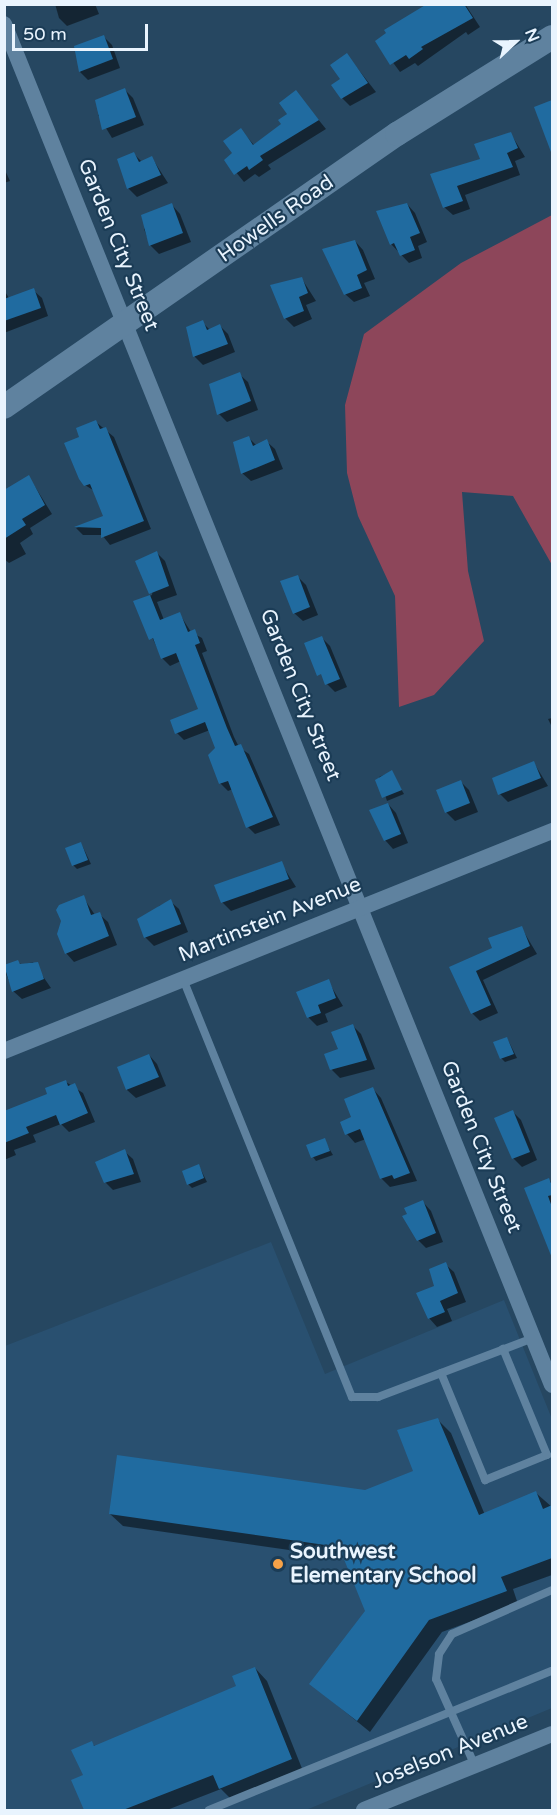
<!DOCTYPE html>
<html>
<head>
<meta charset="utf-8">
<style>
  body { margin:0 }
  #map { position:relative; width:557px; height:1815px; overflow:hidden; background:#264761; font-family:"Varela Round",sans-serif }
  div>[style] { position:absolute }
  .built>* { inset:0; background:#295070 }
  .green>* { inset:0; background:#8d465a }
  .shadow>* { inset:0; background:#0007 }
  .building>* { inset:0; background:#206ba0 }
  .lane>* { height:8px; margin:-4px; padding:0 4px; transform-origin:4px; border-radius:4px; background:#5f829f }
  .street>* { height:16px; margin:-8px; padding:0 8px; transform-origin:8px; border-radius:8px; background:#5f829f }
  .secondary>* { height:24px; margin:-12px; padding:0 12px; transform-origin:12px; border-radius:12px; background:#5f829f }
  .dots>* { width:16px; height:16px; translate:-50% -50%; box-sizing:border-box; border:3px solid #1b3c56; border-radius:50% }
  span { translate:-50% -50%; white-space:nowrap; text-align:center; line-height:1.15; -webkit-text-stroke:4.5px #1b3c56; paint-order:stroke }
  .street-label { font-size:21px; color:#e9f4fe }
  .poi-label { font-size:21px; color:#e9f4fe; font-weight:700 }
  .left { translate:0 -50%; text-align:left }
  .frame { position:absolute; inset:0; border:6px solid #e9f4fe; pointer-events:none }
  .north { position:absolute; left:485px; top:12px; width:60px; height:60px; -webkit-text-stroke:4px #1b3c56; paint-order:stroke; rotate:68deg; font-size:16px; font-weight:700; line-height:24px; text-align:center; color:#e9f4fe }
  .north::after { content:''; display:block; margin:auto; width:21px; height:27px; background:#e9f4fe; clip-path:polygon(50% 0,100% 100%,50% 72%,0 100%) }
  .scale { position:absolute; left:12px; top:24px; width:136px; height:27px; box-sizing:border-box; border:3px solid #e9f4fe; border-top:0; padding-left:8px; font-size:18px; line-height:21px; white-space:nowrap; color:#e9f4fe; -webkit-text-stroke:4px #1b3c56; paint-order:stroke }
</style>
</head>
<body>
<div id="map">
  <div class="built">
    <div style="clip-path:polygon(271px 1242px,325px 1374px,504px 1300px,552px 1419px,552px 1708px,306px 1810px,5px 1810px,5px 1346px)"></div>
  </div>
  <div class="green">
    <div style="clip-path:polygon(552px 215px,552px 565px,513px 496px,462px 492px,468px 571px,484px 641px,434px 695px,399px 707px,395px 596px,358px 516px,347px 473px,345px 405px,364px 334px,461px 263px)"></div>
  </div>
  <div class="shadow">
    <div style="clip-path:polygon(55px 4px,95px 4px,99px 14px,67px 26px,59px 18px)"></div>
    <div style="clip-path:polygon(429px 4px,465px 4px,480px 27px,468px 35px,466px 32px,418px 66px,415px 63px,400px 72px,377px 41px)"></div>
    <div style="clip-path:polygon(104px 37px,112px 45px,120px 68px,88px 80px,80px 72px)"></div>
    <div style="clip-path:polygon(347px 55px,376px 92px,350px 106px,342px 98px)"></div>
    <div style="clip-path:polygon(125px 90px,133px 98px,144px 125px,112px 138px,98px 115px)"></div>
    <div style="clip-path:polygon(296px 92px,326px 129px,268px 165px,271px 169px,259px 177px,255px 174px,244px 182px,226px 160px,234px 154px,241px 130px,254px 145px,283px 124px)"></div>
    <div style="clip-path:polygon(550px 103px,552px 105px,552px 145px,548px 141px)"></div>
    <div style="clip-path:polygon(511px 134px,525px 157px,515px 161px,520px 175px,465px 195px,470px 209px,453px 215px,444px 207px,432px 175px,482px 160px)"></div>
    <div style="clip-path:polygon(134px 154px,142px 162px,152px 158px,168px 183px,137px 197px,128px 188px)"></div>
    <div style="clip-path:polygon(4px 168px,10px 181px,4px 183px)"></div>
    <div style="clip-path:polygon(407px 204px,415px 213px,427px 242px,418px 246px,422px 258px,409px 263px,391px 244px)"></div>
    <div style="clip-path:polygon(172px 205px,180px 214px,191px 242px,159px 254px,150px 245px,144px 229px)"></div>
    <div style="clip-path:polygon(355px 241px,363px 250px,375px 279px,364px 283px,370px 296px,354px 302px,345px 294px)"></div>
    <div style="clip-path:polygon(302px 279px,316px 301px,306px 305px,312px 319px,294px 327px,285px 318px,272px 285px)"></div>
    <div style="clip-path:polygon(4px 290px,9px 298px,33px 290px,42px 298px,48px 316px,4px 333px)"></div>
    <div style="clip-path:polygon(202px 322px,210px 330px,220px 326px,228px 334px,235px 352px,203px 365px,195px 357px,187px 327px)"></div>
    <div style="clip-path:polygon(239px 374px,248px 382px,258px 410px,227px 422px,219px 414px)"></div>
    <div style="clip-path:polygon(96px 422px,114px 437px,151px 529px,110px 545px,102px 535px,83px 535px,76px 528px,105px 517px,96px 492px,85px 485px,81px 438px)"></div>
    <div style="clip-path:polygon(249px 438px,257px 446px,266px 441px,275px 449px,283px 469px,251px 481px,242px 473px)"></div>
    <div style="clip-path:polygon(29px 477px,52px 514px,30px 528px,33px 534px,20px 543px,26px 554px,9px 563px,4px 559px,4px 530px)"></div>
    <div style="clip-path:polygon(157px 553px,165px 561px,177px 595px,157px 602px,164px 620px,179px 613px,191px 632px,202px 638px,207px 651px,202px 653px,234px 737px,239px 747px,249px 754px,280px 825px,255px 834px,248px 827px,233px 789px,228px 791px,220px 783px,217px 748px,210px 730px,184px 740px,177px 733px,200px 710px,181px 661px,170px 666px,162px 658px,135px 602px,152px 595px)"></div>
    <div style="clip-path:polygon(298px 577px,306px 585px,318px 615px,303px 621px,294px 613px)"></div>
    <div style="clip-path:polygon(322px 638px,330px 646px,347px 687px,335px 692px,327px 684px)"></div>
    <div style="clip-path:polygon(552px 718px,552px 727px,548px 719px)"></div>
    <div style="clip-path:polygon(534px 763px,548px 786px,508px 802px,500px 794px)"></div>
    <div style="clip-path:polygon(391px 772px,404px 794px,387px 801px,379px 777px)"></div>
    <div style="clip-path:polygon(461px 782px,469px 790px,478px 812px,455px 821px,446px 812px)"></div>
    <div style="clip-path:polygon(388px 804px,396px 813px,408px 843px,393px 849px,385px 840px)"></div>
    <div style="clip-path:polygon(81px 843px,91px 864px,77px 869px,73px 865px)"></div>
    <div style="clip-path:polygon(281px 863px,296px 887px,231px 911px,222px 902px)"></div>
    <div style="clip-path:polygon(83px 897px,95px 915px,99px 914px,108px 922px,117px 945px,74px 962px,66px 953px)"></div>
    <div style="clip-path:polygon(170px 901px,179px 909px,188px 932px,154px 946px,145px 937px,159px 906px)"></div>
    <div style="clip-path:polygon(521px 927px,537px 954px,483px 980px,498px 1013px,480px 1021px,472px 1013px,451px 967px,493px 949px)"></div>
    <div style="clip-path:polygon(17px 961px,22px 965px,33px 962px,51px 988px,22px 999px,13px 991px,4px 969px)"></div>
    <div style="clip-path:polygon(328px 981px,343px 1006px,325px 1014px,328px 1022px,317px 1026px,309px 1018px,298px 993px)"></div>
    <div style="clip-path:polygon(353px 1026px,361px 1034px,375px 1069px,340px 1078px,332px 1070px)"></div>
    <div style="clip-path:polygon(507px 1038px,517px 1058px,505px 1062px,501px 1058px)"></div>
    <div style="clip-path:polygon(149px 1055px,157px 1064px,166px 1086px,136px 1098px,127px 1090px,119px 1068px)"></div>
    <div style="clip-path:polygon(66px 1082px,83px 1093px,95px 1122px,69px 1132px,61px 1124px,33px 1135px,36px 1142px,14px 1150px,16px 1155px,4px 1160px,4px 1113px,49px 1095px)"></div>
    <div style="clip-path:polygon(373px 1089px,381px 1098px,417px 1181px,390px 1187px,381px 1178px,366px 1139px,355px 1143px,347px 1134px)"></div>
    <div style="clip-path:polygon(513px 1112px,521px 1120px,537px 1160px,522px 1167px,513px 1158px)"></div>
    <div style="clip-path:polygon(324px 1140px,333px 1155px,316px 1161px,313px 1157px)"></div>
    <div style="clip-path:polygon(124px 1151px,133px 1159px,141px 1182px,113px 1190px,105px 1182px)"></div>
    <div style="clip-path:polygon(199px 1166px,207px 1182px,192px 1188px,188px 1184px)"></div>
    <div style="clip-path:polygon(549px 1180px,552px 1183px,552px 1247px,526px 1189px)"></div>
    <div style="clip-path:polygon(423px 1202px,431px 1211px,443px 1242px,426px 1248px,418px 1240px)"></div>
    <div style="clip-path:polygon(445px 1264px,454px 1272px,466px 1302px,447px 1309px,452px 1321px,437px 1327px,429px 1318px)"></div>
    <div style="clip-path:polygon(438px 1420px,451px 1433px,485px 1515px,536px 1493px,552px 1507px,552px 1575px,513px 1589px,518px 1604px,442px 1632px,370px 1732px,311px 1684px,366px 1611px,345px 1558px,123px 1526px,110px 1514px,365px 1492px,415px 1471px)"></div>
    <div style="clip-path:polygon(255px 1668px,267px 1681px,303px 1771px,232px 1800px,221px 1789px,167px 1810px,87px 1810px,73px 1781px,85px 1776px,91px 1743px,96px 1747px,238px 1686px)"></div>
  </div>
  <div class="building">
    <div style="clip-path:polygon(427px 4px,464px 4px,473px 18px,421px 47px,423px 49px,409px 59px,406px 55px,390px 65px,375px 41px,386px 33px,384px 30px)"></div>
    <div style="clip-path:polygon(104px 35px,113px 59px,79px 72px,74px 46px)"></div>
    <div style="clip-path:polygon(347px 53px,368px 83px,341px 99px,331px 85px,340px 79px,330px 65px)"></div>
    <div style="clip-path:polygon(125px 88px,136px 117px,102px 130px,95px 100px)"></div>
    <div style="clip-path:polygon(296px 90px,319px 120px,260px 156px,263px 160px,249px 170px,247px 166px,234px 175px,224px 160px,232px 153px,223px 141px,241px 128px,253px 145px,281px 124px,278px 120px,287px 114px,279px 103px)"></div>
    <div style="clip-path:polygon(552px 100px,552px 151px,551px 152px,534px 107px)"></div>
    <div style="clip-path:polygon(511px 132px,518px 148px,507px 153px,513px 167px,457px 186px,463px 201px,443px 208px,430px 174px,480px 159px,474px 144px)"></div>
    <div style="clip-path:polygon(134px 152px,139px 162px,152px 156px,161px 175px,127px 189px,117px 159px)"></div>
    <div style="clip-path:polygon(172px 203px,183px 233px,149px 246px,141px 215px)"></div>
    <div style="clip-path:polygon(407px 203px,420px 233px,410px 237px,415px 250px,400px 256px,394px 243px,390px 245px,376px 211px)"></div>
    <div style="clip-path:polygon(355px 240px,367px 270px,357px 275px,362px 288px,344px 295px,322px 249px)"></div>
    <div style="clip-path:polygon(302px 277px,308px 293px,299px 297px,304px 311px,284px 319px,270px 285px)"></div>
    <div style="clip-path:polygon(34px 288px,41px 308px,4px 321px,4px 299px)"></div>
    <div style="clip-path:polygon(203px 320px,207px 330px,220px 324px,228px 344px,193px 357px,186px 327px)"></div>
    <div style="clip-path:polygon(240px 372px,251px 401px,217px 415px,209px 384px)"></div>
    <div style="clip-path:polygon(96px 420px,100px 429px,106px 427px,144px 521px,101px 538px,101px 528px,74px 527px,103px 516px,90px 484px,84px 486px,79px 479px,64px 443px,79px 437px,76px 428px)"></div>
    <div style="clip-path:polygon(249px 436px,253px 446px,267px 439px,275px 460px,241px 474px,233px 442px)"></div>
    <div style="clip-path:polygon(29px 475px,45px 505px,22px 519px,26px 525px,4px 539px,4px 490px)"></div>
    <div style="clip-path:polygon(157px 551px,169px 586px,149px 594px,135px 561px)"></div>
    <div style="clip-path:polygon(298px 575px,310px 607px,293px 614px,280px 581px)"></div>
    <div style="clip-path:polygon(150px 595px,160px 620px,180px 612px,188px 632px,195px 629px,200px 643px,195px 645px,227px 728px,235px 746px,241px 744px,273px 817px,246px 828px,228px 781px,219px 784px,208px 755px,215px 748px,205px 722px,175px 734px,170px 720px,198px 709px,176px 653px,161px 659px,153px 638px,149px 640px,133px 601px)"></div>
    <div style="clip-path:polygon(322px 636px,340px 679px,325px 685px,321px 674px,317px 676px,304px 643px)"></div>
    <div style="clip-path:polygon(534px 761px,541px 778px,498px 795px,492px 778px)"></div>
    <div style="clip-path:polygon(392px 770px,402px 790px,382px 798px,375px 780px)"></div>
    <div style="clip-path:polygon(461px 780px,470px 803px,445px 813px,436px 790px)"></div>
    <div style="clip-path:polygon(388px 803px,401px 834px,384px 841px,369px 810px)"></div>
    <div style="clip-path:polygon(81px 842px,88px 860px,72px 866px,65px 848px)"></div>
    <div style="clip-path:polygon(282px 861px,289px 879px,221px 903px,214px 885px)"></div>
    <div style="clip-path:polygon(84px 895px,91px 915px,100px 912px,109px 936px,65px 954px,57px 934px,61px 921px,56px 910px,59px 905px)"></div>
    <div style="clip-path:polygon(171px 899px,181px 924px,144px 938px,137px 919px)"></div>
    <div style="clip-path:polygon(522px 926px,530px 946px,476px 971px,491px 1005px,471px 1014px,449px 967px,492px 948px,488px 938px)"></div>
    <div style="clip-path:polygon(18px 960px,20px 964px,38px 962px,44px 979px,12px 992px,4px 965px)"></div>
    <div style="clip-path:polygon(329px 979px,336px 998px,318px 1005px,321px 1013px,307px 1018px,296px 992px)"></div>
    <div style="clip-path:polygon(353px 1024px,367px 1060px,330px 1070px,324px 1054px,338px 1049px,331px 1032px)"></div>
    <div style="clip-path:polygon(507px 1037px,514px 1054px,500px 1059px,493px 1042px)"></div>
    <div style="clip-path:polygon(149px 1054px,159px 1077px,126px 1090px,117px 1067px)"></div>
    <div style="clip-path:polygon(66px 1080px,68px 1086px,75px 1083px,88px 1113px,60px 1125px,56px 1115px,26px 1127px,29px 1133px,4px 1143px,4px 1111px,47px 1094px,45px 1088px)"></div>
    <div style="clip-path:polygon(373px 1087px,410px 1173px,394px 1179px,392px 1175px,380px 1179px,360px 1129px,345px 1135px,340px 1122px,351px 1117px,344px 1099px)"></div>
    <div style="clip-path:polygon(513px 1110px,530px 1152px,512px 1159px,494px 1118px)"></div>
    <div style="clip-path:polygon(325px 1138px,330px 1151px,311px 1158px,306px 1145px)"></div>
    <div style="clip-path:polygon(125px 1149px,134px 1174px,104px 1183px,95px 1162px)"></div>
    <div style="clip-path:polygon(199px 1164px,204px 1178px,187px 1185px,182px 1171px)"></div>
    <div style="clip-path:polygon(549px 1178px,552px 1186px,552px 1195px,548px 1196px,552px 1207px,552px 1258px,524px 1188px)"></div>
    <div style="clip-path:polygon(423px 1200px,436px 1233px,417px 1241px,402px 1216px,407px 1214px,404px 1208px)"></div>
    <div style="clip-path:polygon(446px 1262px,458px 1293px,440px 1301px,445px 1312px,428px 1319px,416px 1293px,434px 1286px,429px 1269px)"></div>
    <div style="clip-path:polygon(438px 1418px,479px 1515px,536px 1491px,543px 1509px,552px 1505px,552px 1558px,501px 1577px,507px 1591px,429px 1620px,357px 1721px,309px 1684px,365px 1611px,339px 1547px,109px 1514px,117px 1455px,365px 1490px,413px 1471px,397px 1430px)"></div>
    <div style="clip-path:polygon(255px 1667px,292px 1759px,219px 1789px,213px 1775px,123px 1810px,84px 1810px,71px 1780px,83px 1775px,71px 1750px,92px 1741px,94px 1746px,236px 1686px,232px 1676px)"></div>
  </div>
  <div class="lane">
    <div style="left:183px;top:979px;width:451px;rotate:68deg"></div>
    <div style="left:352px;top:1397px;width:26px"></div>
    <div style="left:378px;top:1397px;width:166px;rotate:-20.8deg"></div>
    <div style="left:441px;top:1373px;width:116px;rotate:67.6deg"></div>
    <div style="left:485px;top:1480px;width:67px;rotate:-22deg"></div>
    <div style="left:547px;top:1455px;width:115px;rotate:-112.5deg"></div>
    <div style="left:475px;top:1766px;width:95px;rotate:-114.1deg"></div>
    <div style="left:436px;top:1679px;width:25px;rotate:-83deg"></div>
    <div style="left:439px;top:1654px;width:24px;rotate:-57deg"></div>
    <div style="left:452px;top:1634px;width:109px;rotate:-23.7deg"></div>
    <div style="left:209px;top:1810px;width:370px;rotate:-22.1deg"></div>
  </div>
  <div class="street">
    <div style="left:4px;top:24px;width:1467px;rotate:68.07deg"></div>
    <div style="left:4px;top:1051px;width:591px;rotate:-21.87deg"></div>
    <div style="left:364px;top:1810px;width:203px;rotate:-22deg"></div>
  </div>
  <div class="secondary">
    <div style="left:4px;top:407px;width:479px;rotate:-34.8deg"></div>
    <div style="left:397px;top:134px;width:183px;rotate:-32deg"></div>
  </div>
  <div class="dots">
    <div style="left:278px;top:1564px;background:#f6a248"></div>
  </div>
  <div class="street-label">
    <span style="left:276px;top:219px;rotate:-35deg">Howells Road</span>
    <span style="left:118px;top:245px;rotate:68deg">Garden City Street</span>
    <span style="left:300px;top:695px;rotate:68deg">Garden City Street</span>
    <span style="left:270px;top:920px;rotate:-22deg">Martinstein Avenue</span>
    <span style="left:481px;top:1147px;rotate:68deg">Garden City Street</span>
    <span style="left:450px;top:1752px;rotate:-22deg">Joselson Avenue</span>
  </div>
  <div class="poi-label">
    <span class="left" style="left:290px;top:1564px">Southwest<br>Elementary School</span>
  </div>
  <div class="frame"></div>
  <div class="north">N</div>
  <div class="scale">50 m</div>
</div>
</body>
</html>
